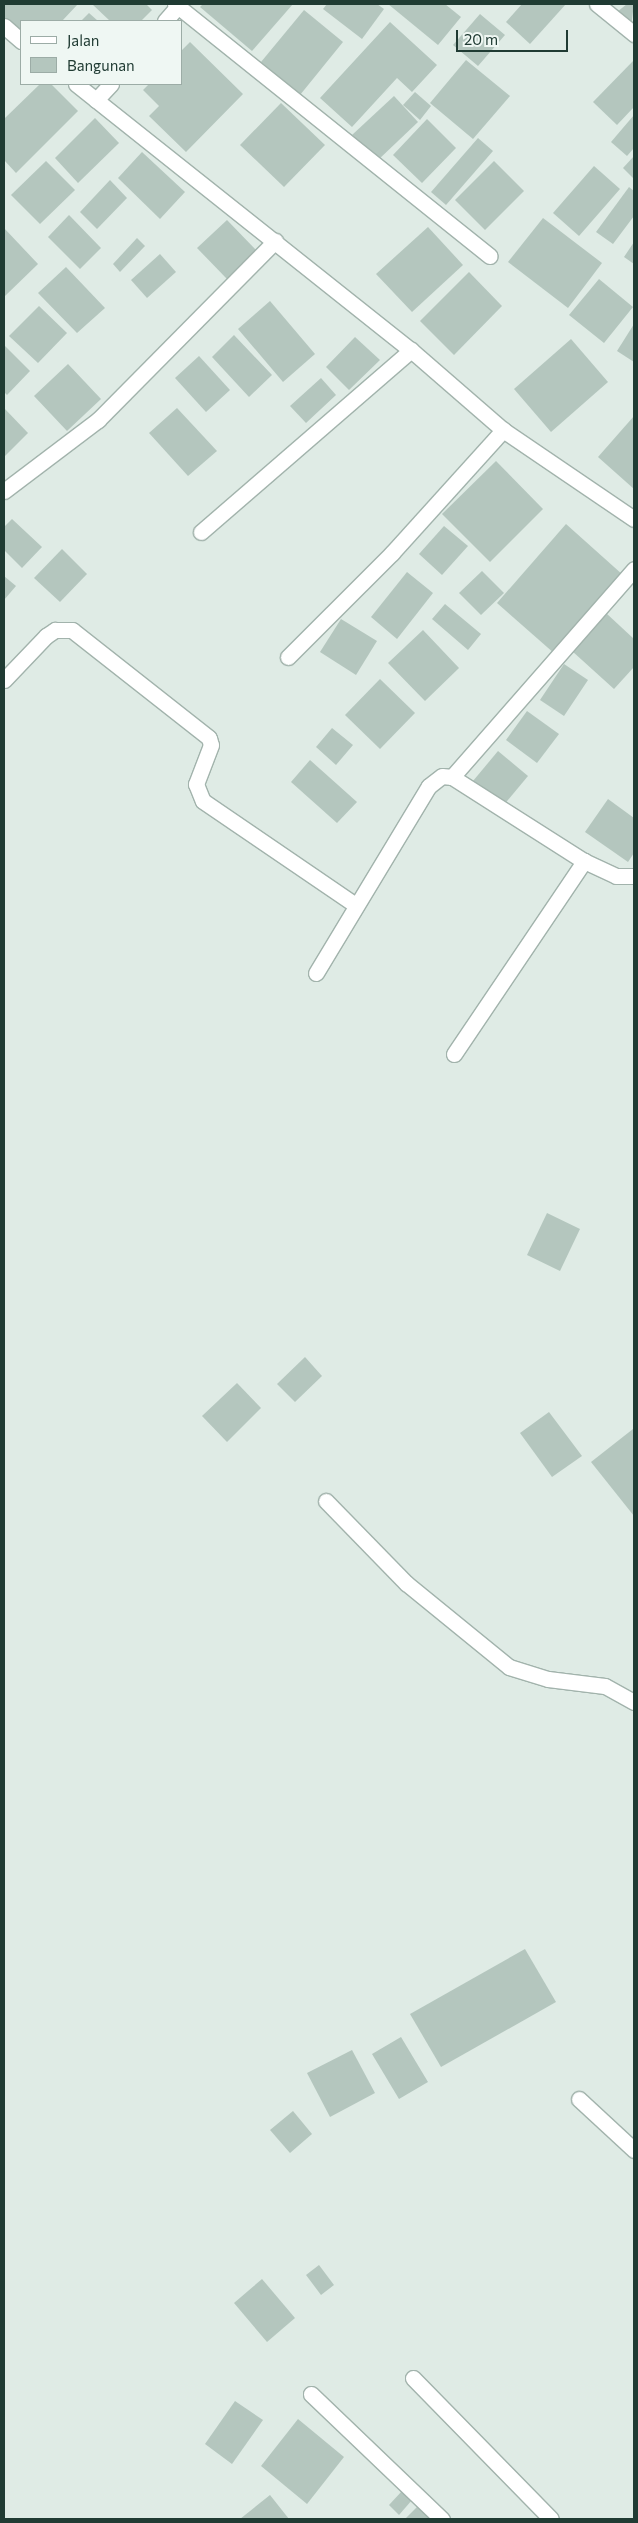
<!DOCTYPE html>
<html>
<head>
<meta charset="utf-8">
<style>
  body { margin:0 }
  #map { position:relative; width:638px; height:2523px; overflow:hidden; background:#dfebe5; font-family:Commissioner,sans-serif }
  div>[style] { position:absolute }
  .building>* { inset:0; background:#b4c6be }
  .roads { filter:drop-shadow(1px 0 #a2b3ac) drop-shadow(-1px 0 #a2b3ac) drop-shadow(0 1px #a2b3ac) drop-shadow(0 -1px #a2b3ac) }
  .minor>* { height:15px; margin:-7.5px; padding:0 7.5px; transform-origin:7.5px; border-radius:7.5px; background:#fff }
  span { translate:-50% -50%; white-space:nowrap; text-align:center; line-height:1.15; -webkit-text-stroke:5px #eff7f3; paint-order:stroke }
  .frame { position:absolute; inset:0; border:5px solid #203b33; pointer-events:none }
  .legend { position:absolute; left:20px; top:20px; width:162px; height:65px; box-sizing:border-box; background:#eff7f3; border:1px solid #9caca6; margin:0; padding:6px 9px; list-style:none; font-size:15px; color:#203b33 }
  .legend li { display:flex; align-items:center; gap:10px; height:25px }
  .legend b { width:25px; border:1px solid #9caca6 }
  .scale { position:absolute; left:456px; top:30px; width:112px; height:22px; box-sizing:border-box; border:2px solid #203b33; border-top:0; padding-left:6px; font-size:15px; line-height:18px; white-space:nowrap; color:#203b33; -webkit-text-stroke:4px #eff7f3; paint-order:stroke }
</style>
</head>
<body>
<div id="map">
  <div class="building">
    <div style="clip-path:polygon(4px 4px,78px 4px,62px 21px,21px 21px,21px 34px,4px 19px)"></div>
    <div style="clip-path:polygon(92px 4px,146px 4px,152px 10px,141px 21px,110px 21px)"></div>
    <div style="clip-path:polygon(203px 4px,293px 4px,252px 51px,200px 7px)"></div>
    <div style="clip-path:polygon(327px 4px,377px 4px,384px 9px,362px 39px,323px 9px)"></div>
    <div style="clip-path:polygon(388px 4px,445px 4px,461px 17px,438px 45px)"></div>
    <div style="clip-path:polygon(522px 4px,566px 4px,530px 44px,506px 22px)"></div>
    <div style="clip-path:polygon(627px 4px,634px 4px,631px 27px,617px 12px)"></div>
    <div style="clip-path:polygon(304px 10px,343px 42px,300px 95px,261px 62px)"></div>
    <div style="clip-path:polygon(89px 13px,98px 21px,81px 21px)"></div>
    <div style="clip-path:polygon(480px 14px,505px 35px,478px 66px,453px 45px)"></div>
    <div style="clip-path:polygon(390px 22px,437px 65px,412px 92px,397px 78px,352px 127px,320px 98px)"></div>
    <div style="clip-path:polygon(190px 42px,243px 94px,186px 152px,149px 116px,159px 106px,143px 90px,149px 84px,181px 84px,181px 51px)"></div>
    <div style="clip-path:polygon(466px 60px,510px 96px,473px 139px,430px 103px)"></div>
    <div style="clip-path:polygon(634px 60px,634px 107px,617px 125px,593px 102px)"></div>
    <div style="clip-path:polygon(40px 84px,51px 84px,78px 111px,16px 173px,4px 160px,4px 119px)"></div>
    <div style="clip-path:polygon(415px 92px,431px 106px,420px 120px,403px 105px)"></div>
    <div style="clip-path:polygon(394px 96px,418px 122px,377px 161px,352px 135px)"></div>
    <div style="clip-path:polygon(281px 103px,325px 145px,284px 187px,240px 145px)"></div>
    <div style="clip-path:polygon(634px 115px,634px 148px,627px 156px,611px 142px)"></div>
    <div style="clip-path:polygon(95px 118px,119px 143px,78px 183px,55px 158px)"></div>
    <div style="clip-path:polygon(427px 119px,456px 148px,422px 183px,393px 155px)"></div>
    <div style="clip-path:polygon(478px 138px,493px 151px,446px 205px,431px 192px)"></div>
    <div style="clip-path:polygon(142px 152px,185px 192px,160px 219px,118px 178px)"></div>
    <div style="clip-path:polygon(634px 156px,634px 179px,623px 168px)"></div>
    <div style="clip-path:polygon(46px 161px,75px 190px,40px 224px,11px 195px)"></div>
    <div style="clip-path:polygon(494px 161px,524px 191px,485px 230px,455px 200px)"></div>
    <div style="clip-path:polygon(594px 166px,620px 189px,579px 236px,553px 213px)"></div>
    <div style="clip-path:polygon(110px 180px,127px 198px,97px 229px,80px 212px)"></div>
    <div style="clip-path:polygon(629px 187px,634px 191px,634px 216px,613px 244px,596px 232px)"></div>
    <div style="clip-path:polygon(69px 215px,101px 248px,80px 269px,48px 237px)"></div>
    <div style="clip-path:polygon(543px 218px,602px 263px,568px 308px,508px 262px)"></div>
    <div style="clip-path:polygon(227px 220px,257px 251px,227px 279px,197px 248px)"></div>
    <div style="clip-path:polygon(428px 227px,463px 265px,412px 312px,376px 274px)"></div>
    <div style="clip-path:polygon(4px 228px,38px 264px,4px 297px)"></div>
    <div style="clip-path:polygon(137px 238px,145px 246px,120px 272px,113px 264px)"></div>
    <div style="clip-path:polygon(634px 242px,634px 264px,624px 257px)"></div>
    <div style="clip-path:polygon(160px 254px,176px 272px,147px 298px,131px 280px)"></div>
    <div style="clip-path:polygon(66px 267px,105px 308px,77px 333px,38px 293px)"></div>
    <div style="clip-path:polygon(469px 272px,502px 306px,454px 355px,420px 321px)"></div>
    <div style="clip-path:polygon(599px 279px,633px 307px,604px 343px,569px 315px)"></div>
    <div style="clip-path:polygon(270px 301px,315px 354px,283px 382px,238px 329px)"></div>
    <div style="clip-path:polygon(39px 306px,67px 333px,38px 363px,9px 336px)"></div>
    <div style="clip-path:polygon(634px 324px,634px 362px,617px 351px)"></div>
    <div style="clip-path:polygon(234px 335px,272px 375px,249px 397px,212px 357px)"></div>
    <div style="clip-path:polygon(355px 337px,380px 360px,349px 390px,326px 367px)"></div>
    <div style="clip-path:polygon(571px 339px,608px 382px,551px 432px,514px 389px)"></div>
    <div style="clip-path:polygon(4px 345px,30px 371px,7px 395px,4px 392px)"></div>
    <div style="clip-path:polygon(199px 356px,230px 390px,206px 412px,175px 378px)"></div>
    <div style="clip-path:polygon(68px 364px,101px 399px,67px 431px,34px 396px)"></div>
    <div style="clip-path:polygon(321px 378px,336px 395px,306px 423px,290px 406px)"></div>
    <div style="clip-path:polygon(4px 408px,28px 433px,4px 457px)"></div>
    <div style="clip-path:polygon(177px 408px,217px 451px,188px 476px,149px 433px)"></div>
    <div style="clip-path:polygon(634px 416px,634px 489px,598px 457px)"></div>
    <div style="clip-path:polygon(496px 461px,543px 509px,490px 562px,442px 514px)"></div>
    <div style="clip-path:polygon(12px 519px,42px 547px,22px 568px,4px 550px,4px 527px)"></div>
    <div style="clip-path:polygon(566px 524px,623px 575px,555px 654px,497px 603px)"></div>
    <div style="clip-path:polygon(444px 526px,468px 546px,442px 575px,419px 554px)"></div>
    <div style="clip-path:polygon(62px 549px,87px 574px,60px 602px,34px 578px)"></div>
    <div style="clip-path:polygon(482px 571px,504px 593px,481px 615px,459px 593px)"></div>
    <div style="clip-path:polygon(407px 572px,433px 593px,397px 639px,371px 617px)"></div>
    <div style="clip-path:polygon(4px 576px,16px 586px,4px 600px)"></div>
    <div style="clip-path:polygon(445px 604px,481px 634px,468px 650px,432px 619px)"></div>
    <div style="clip-path:polygon(606px 613px,634px 639px,634px 667px,614px 689px,572px 651px)"></div>
    <div style="clip-path:polygon(341px 619px,377px 641px,356px 675px,320px 652px)"></div>
    <div style="clip-path:polygon(423px 630px,459px 668px,425px 701px,388px 663px)"></div>
    <div style="clip-path:polygon(564px 664px,588px 680px,564px 716px,540px 700px)"></div>
    <div style="clip-path:polygon(380px 679px,415px 713px,380px 749px,345px 715px)"></div>
    <div style="clip-path:polygon(527px 711px,559px 734px,537px 763px,506px 740px)"></div>
    <div style="clip-path:polygon(332px 728px,353px 745px,336px 765px,316px 747px)"></div>
    <div style="clip-path:polygon(498px 751px,528px 776px,503px 806px,473px 781px)"></div>
    <div style="clip-path:polygon(310px 760px,357px 802px,337px 823px,291px 782px)"></div>
    <div style="clip-path:polygon(608px 799px,634px 818px,634px 853px,628px 862px,585px 832px)"></div>
    <div style="clip-path:polygon(547px 1213px,580px 1229px,560px 1271px,527px 1255px)"></div>
    <div style="clip-path:polygon(305px 1357px,322px 1376px,295px 1402px,277px 1384px)"></div>
    <div style="clip-path:polygon(237px 1383px,261px 1408px,227px 1442px,202px 1416px)"></div>
    <div style="clip-path:polygon(549px 1412px,582px 1456px,552px 1477px,520px 1433px)"></div>
    <div style="clip-path:polygon(633px 1429px,634px 1431px,634px 1516px,591px 1462px)"></div>
    <div style="clip-path:polygon(525px 1949px,556px 2002px,441px 2067px,410px 2014px)"></div>
    <div style="clip-path:polygon(401px 2037px,428px 2082px,399px 2099px,372px 2054px)"></div>
    <div style="clip-path:polygon(352px 2050px,375px 2093px,330px 2117px,307px 2073px)"></div>
    <div style="clip-path:polygon(293px 2111px,312px 2134px,290px 2153px,270px 2130px)"></div>
    <div style="clip-path:polygon(319px 2265px,334px 2285px,321px 2295px,306px 2275px)"></div>
    <div style="clip-path:polygon(262px 2279px,295px 2318px,267px 2342px,234px 2303px)"></div>
    <div style="clip-path:polygon(235px 2401px,263px 2420px,232px 2464px,205px 2444px)"></div>
    <div style="clip-path:polygon(298px 2419px,344px 2457px,307px 2504px,261px 2466px)"></div>
    <div style="clip-path:polygon(402px 2491px,412px 2500px,399px 2515px,389px 2505px)"></div>
    <div style="clip-path:polygon(270px 2495px,289px 2519px,240px 2519px)"></div>
    <div style="clip-path:polygon(418px 2506px,431px 2519px,405px 2519px)"></div>
  </div>
  <div class="roads">
    <div class="minor">
      <div style="left:175px;top:4px;width:403px;rotate:38.7deg"></div>
      <div style="left:597px;top:4px;width:48px;rotate:39deg"></div>
      <div style="left:165px;top:21px;width:20px;rotate:-49deg"></div>
      <div style="left:4px;top:26px;width:23px;rotate:41deg"></div>
      <div style="left:76px;top:84px;width:428px;rotate:38.5deg"></div>
      <div style="left:411px;top:350px;width:122px;rotate:41deg"></div>
      <div style="left:503px;top:430px;width:158px;rotate:34.2deg"></div>
      <div style="left:96px;top:100px;width:22px;rotate:-47deg"></div>
      <div style="left:4px;top:491px;width:118px;rotate:-37.1deg"></div>
      <div style="left:98px;top:420px;width:252px;rotate:-45.3deg"></div>
      <div style="left:201px;top:532px;width:278px;rotate:-40.9deg"></div>
      <div style="left:288px;top:657px;width:147px;rotate:-45deg"></div>
      <div style="left:392px;top:553px;width:166px;rotate:-47.9deg"></div>
      <div style="left:4px;top:680px;width:61px;rotate:-46.3deg"></div>
      <div style="left:46px;top:636px;width:11px;rotate:-34deg"></div>
      <div style="left:55px;top:630px;width:17px"></div>
      <div style="left:72px;top:630px;width:174px;rotate:38.2deg"></div>
      <div style="left:209px;top:738px;width:7px;rotate:74deg"></div>
      <div style="left:211px;top:745px;width:42px;rotate:111deg"></div>
      <div style="left:196px;top:784px;width:18px;rotate:68deg"></div>
      <div style="left:203px;top:801px;width:183px;rotate:34.3deg"></div>
      <div style="left:452px;top:777px;width:276px;rotate:-48.8deg"></div>
      <div style="left:316px;top:973px;width:218px;rotate:-58.9deg"></div>
      <div style="left:429px;top:786px;width:16px;rotate:-38deg"></div>
      <div style="left:442px;top:776px;width:10px;rotate:6deg"></div>
      <div style="left:452px;top:777px;width:156px;rotate:32.5deg"></div>
      <div style="left:584px;top:861px;width:35px;rotate:25deg"></div>
      <div style="left:616px;top:876px;width:18px"></div>
      <div style="left:454px;top:1054px;width:233px;rotate:-56deg"></div>
      <div style="left:326px;top:1501px;width:115px;rotate:45.7deg"></div>
      <div style="left:406px;top:1583px;width:133px;rotate:39.2deg"></div>
      <div style="left:509px;top:1667px;width:41px;rotate:17.1deg"></div>
      <div style="left:548px;top:1679px;width:57px;rotate:7deg"></div>
      <div style="left:605px;top:1686px;width:33px;rotate:29deg"></div>
      <div style="left:579px;top:2099px;width:75px;rotate:42.8deg"></div>
      <div style="left:413px;top:2378px;width:197px;rotate:45.6deg"></div>
      <div style="left:311px;top:2394px;width:181px;rotate:43.7deg"></div>
    </div>
  </div>
  <div class="frame"></div>
  <ul class="legend">
  <li><b style="height:6px;background:#fff"></b>Jalan</li>
  <li><b style="height:14px;background:#b4c6be"></b>Bangunan</li>
  </ul>
  <div class="scale">20 m</div>
</div>
</body>
</html>
